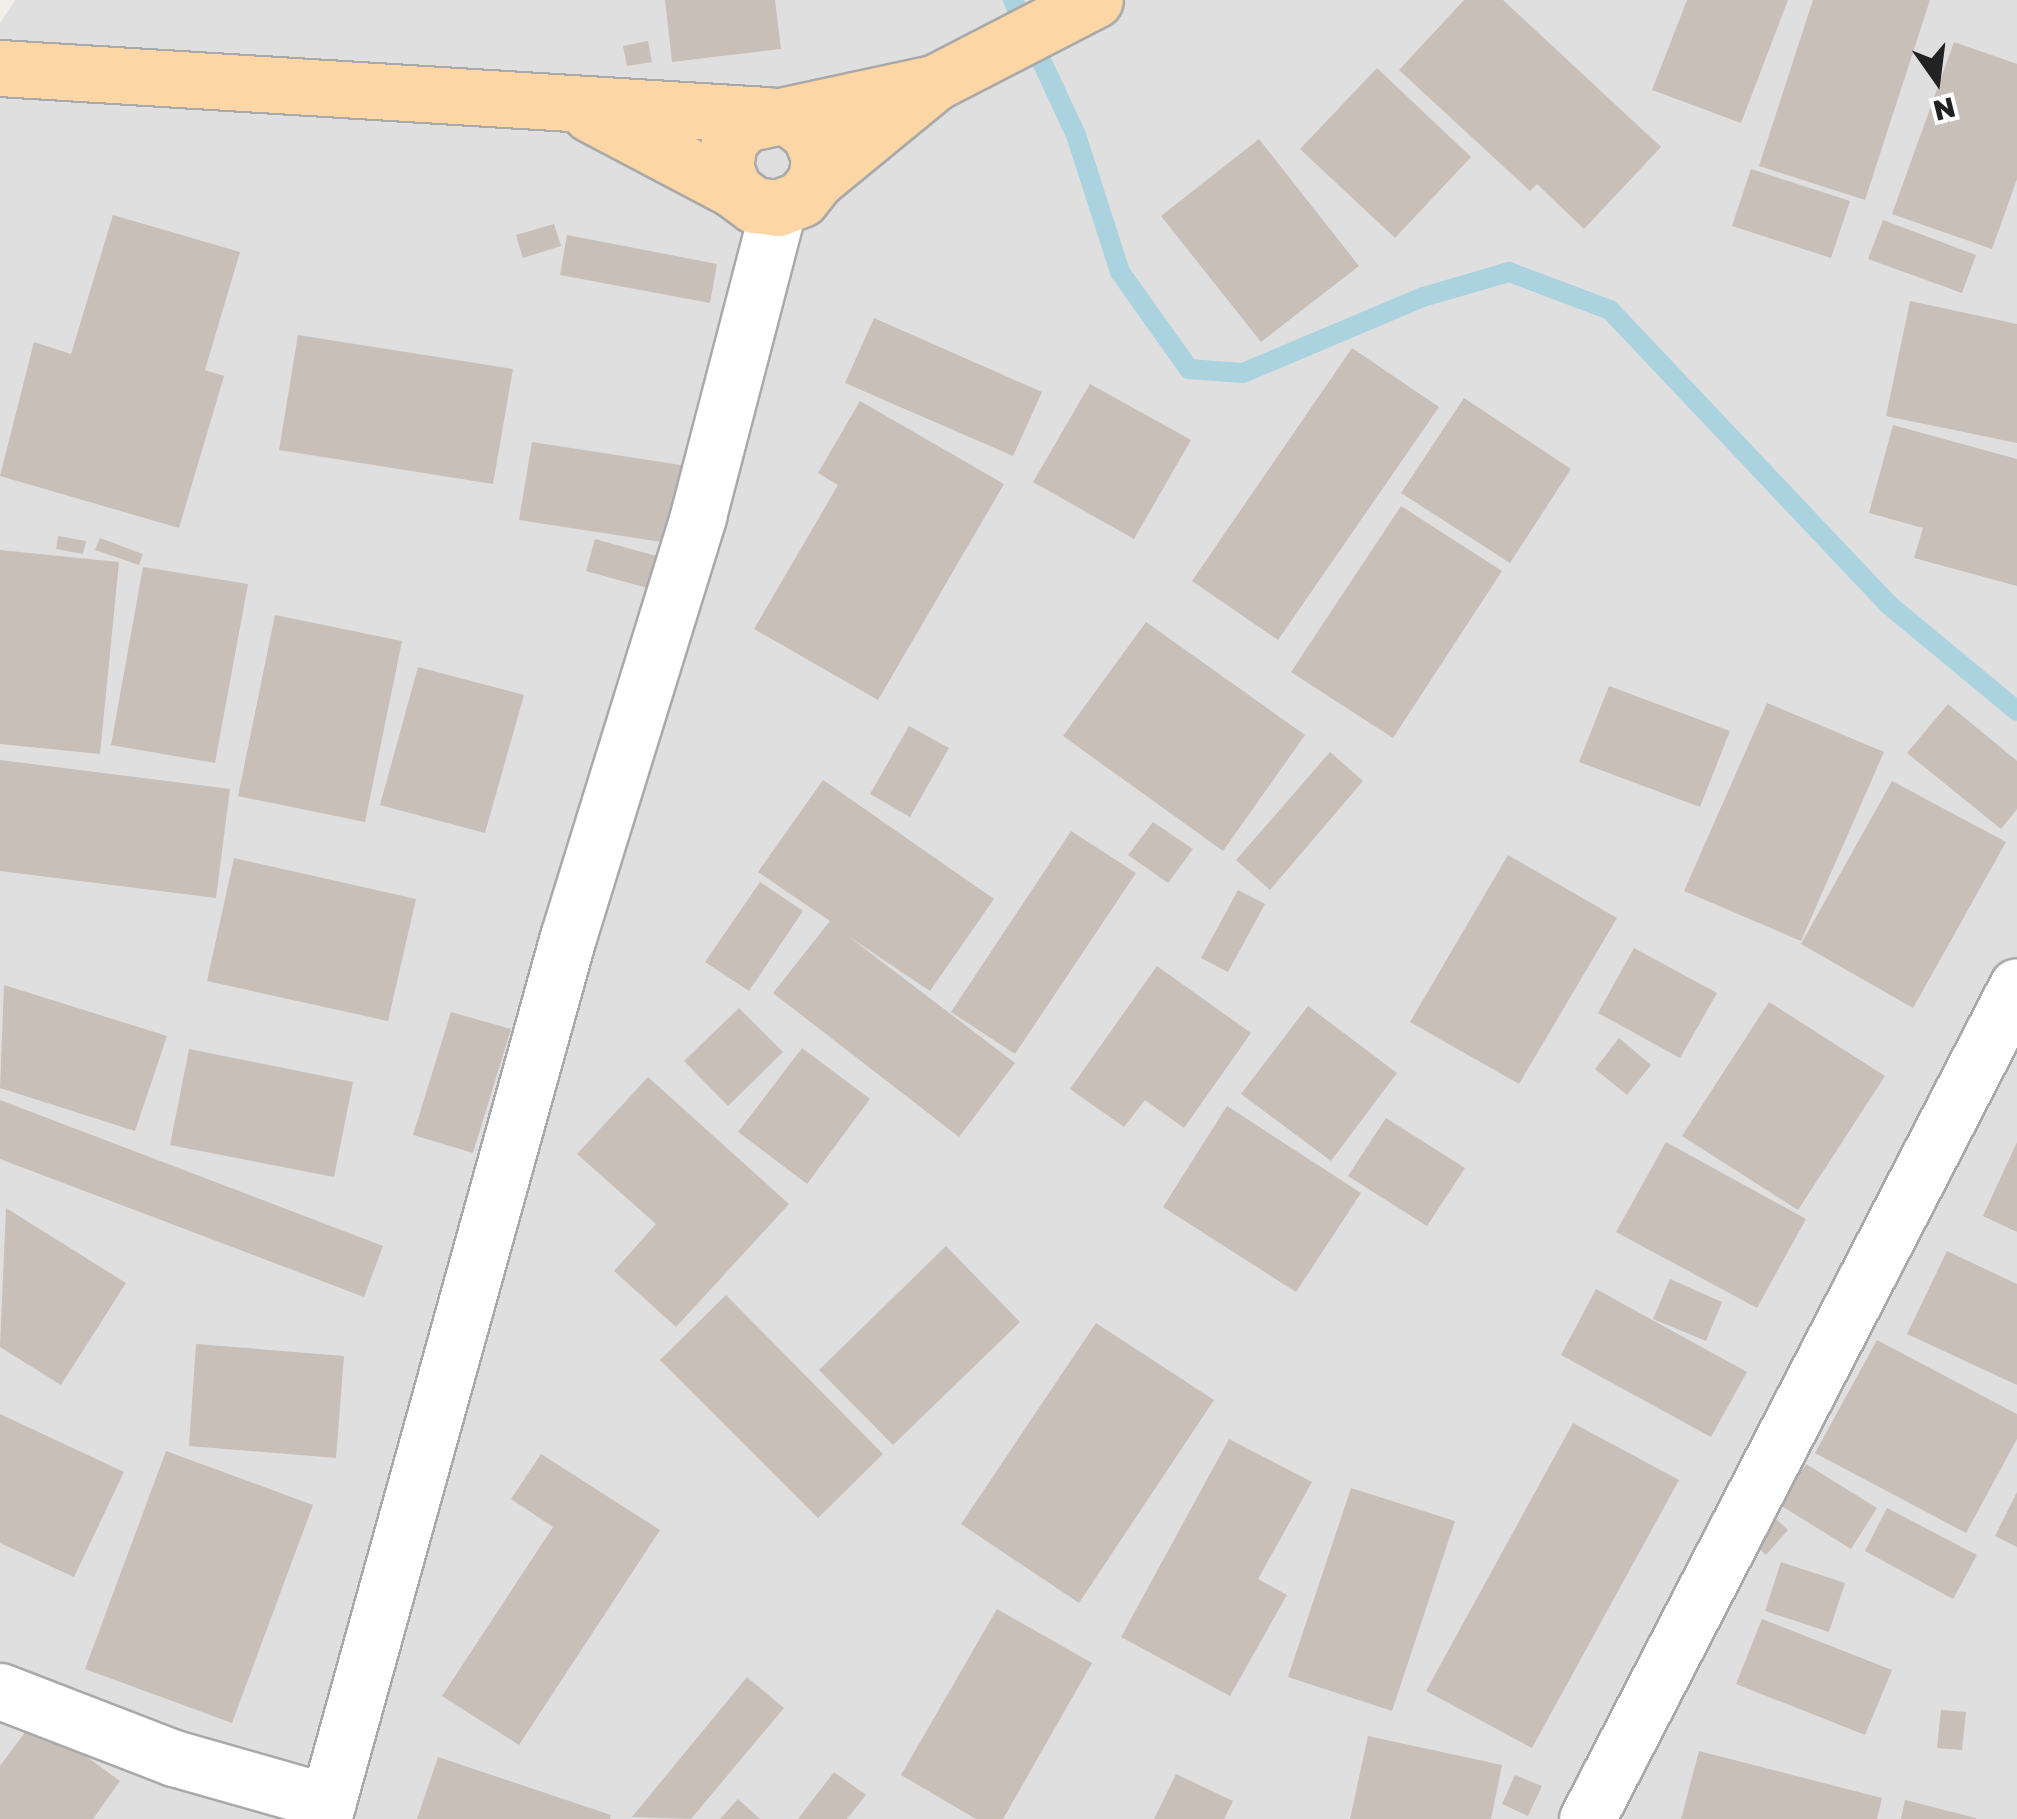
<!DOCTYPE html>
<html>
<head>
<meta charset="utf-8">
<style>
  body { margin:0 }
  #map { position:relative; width:2017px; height:1819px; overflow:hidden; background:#f2efe9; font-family:"Golos Text",sans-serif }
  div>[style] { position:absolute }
  .residential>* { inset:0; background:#e0dfdf }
  .stream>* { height:20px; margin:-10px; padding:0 10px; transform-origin:10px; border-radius:10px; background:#aad3df }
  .building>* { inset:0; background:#c7bfb8 }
  .roads { filter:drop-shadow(2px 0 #a9a9a9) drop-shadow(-2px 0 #a9a9a9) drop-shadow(0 2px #a9a9a9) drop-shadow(0 -2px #a9a9a9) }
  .street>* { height:55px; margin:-27.5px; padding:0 27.5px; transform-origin:27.5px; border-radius:27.5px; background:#fff }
  .primary>* { height:55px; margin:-27.5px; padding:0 27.5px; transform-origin:27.5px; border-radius:27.5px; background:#fcd6a4 }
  span { translate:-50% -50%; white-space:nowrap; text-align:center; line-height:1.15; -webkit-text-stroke:9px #fff; paint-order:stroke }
  .north { position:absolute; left:1887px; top:30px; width:100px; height:100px; -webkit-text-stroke:8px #fff; paint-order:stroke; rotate:166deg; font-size:28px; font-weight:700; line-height:40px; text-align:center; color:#222 }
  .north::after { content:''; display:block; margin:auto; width:35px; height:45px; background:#222; clip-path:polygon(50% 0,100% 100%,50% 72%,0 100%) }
</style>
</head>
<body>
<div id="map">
  <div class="residential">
    <div style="clip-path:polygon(15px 0,2017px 0,2017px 1819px,0 1819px,0 23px)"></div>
  </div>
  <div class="stream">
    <div style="left:1013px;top:0;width:149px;rotate:65deg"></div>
    <div style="left:1076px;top:135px;width:144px;rotate:72.2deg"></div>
    <div style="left:1120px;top:272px;width:119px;rotate:54.6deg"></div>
    <div style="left:1189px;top:369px;width:54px;rotate:4.2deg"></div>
    <div style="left:1243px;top:373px;width:195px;rotate:-22.9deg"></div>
    <div style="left:1423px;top:297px;width:90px;rotate:-16.2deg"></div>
    <div style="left:1509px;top:272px;width:108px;rotate:20.6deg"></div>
    <div style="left:1610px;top:310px;width:406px;rotate:46.6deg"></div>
    <div style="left:1889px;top:605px;width:166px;rotate:39.6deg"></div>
  </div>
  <div class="building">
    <div style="clip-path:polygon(665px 0,775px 0,781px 49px,672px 62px)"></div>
    <div style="clip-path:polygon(1464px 0,1503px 0,1661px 147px,1584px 229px,1537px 184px,1530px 191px,1399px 70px)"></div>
    <div style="clip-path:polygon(1687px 0,1788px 0,1741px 123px,1652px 90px)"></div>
    <div style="clip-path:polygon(1813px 0,1930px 0,1865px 200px,1759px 166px)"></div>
    <div style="clip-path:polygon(648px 41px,652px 62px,627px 66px,623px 46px)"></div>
    <div style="clip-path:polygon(1954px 42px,2017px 64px,2017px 179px,1992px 249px,1892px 214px)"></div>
    <div style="clip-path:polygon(1377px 68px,1471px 157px,1395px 238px,1300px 149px)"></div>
    <div style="clip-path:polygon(1259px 139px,1359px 266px,1261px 342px,1161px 216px)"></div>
    <div style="clip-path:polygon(1751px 169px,1850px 201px,1831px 258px,1732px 226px)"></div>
    <div style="clip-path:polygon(113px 215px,240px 252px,205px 370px,224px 376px,179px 528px,0 476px,34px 342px,71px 354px)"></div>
    <div style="clip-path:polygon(1883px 220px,1976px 255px,1962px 293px,1868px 259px)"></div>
    <div style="clip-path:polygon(554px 224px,561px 246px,523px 258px,516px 235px)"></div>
    <div style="clip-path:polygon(567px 235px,717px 264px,710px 303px,560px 275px)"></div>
    <div style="clip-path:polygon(1910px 301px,2017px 324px,2017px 443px,1886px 416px)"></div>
    <div style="clip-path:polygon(874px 318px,1042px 392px,1013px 456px,845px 383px)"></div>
    <div style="clip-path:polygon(298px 335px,513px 369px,493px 484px,279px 450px)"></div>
    <div style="clip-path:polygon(1352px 348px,1439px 407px,1278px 640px,1192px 581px)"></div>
    <div style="clip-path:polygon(1090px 384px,1191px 440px,1134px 539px,1033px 482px)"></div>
    <div style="clip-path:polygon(1464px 398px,1571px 469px,1510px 563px,1401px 493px)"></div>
    <div style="clip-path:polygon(860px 401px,1004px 484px,878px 700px,754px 629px,838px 485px,818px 473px)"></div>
    <div style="clip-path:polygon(1893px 425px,2017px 459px,2017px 586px,1914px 558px,1923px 528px,1869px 513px)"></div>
    <div style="clip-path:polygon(532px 442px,694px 467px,681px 545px,519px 520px)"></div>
    <div style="clip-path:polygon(1401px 506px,1502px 571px,1393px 738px,1291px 672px)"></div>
    <div style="clip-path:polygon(58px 536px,86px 541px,83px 554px,56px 549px)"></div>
    <div style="clip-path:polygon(100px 538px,143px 554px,139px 565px,95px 550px)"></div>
    <div style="clip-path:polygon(595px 539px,667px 559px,658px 591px,586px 571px)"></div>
    <div style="clip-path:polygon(0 550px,119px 562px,100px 754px,0 744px)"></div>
    <div style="clip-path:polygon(143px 567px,248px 584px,215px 763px,111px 745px)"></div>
    <div style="clip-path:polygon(275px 615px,402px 641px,365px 822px,238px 796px)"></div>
    <div style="clip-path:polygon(1146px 622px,1305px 735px,1223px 851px,1063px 736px)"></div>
    <div style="clip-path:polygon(418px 667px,524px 695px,485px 833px,380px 805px)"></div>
    <div style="clip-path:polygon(1609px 686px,1730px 731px,1700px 807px,1579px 762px)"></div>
    <div style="clip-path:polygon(1767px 703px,1884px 752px,1801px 941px,1684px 891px)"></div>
    <div style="clip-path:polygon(1948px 704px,2017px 761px,2017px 809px,2001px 829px,1907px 753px)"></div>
    <div style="clip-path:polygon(909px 726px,949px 748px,910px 817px,870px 794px)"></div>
    <div style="clip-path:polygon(1330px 752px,1363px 781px,1270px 890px,1236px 860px)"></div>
    <div style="clip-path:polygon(0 760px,230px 789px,216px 898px,0 871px)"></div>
    <div style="clip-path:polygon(823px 780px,994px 899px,930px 991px,848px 936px,1015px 1063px,959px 1137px,773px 993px,830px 921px,758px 872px)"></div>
    <div style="clip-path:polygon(1892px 781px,2006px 842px,1913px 1008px,1801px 944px)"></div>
    <div style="clip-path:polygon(1153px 822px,1193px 849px,1168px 883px,1128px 855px)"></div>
    <div style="clip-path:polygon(1071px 831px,1136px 873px,1015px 1054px,951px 1012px)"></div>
    <div style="clip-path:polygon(1508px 855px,1617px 918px,1519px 1084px,1410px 1022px)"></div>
    <div style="clip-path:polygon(234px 858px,416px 899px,388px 1021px,207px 981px)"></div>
    <div style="clip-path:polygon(760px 882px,803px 911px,749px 991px,705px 962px)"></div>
    <div style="clip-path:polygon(1238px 890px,1265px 904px,1228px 972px,1201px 958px)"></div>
    <div style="clip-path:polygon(1634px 948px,1717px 993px,1680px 1058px,1598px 1013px)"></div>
    <div style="clip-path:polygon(1157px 966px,1251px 1033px,1184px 1128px,1145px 1100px,1124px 1127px,1070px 1089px)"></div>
    <div style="clip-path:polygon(4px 985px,167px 1036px,135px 1131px,0 1088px)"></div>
    <div style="clip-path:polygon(1769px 1002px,1885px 1076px,1798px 1210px,1682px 1136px)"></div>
    <div style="clip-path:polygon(1308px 1006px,1397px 1073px,1331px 1161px,1241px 1094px)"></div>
    <div style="clip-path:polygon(739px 1008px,783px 1052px,728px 1106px,684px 1061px)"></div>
    <div style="clip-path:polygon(451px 1012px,511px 1029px,473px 1153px,413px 1135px)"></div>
    <div style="clip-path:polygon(1619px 1038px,1651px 1065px,1627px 1095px,1595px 1069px)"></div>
    <div style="clip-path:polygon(802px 1048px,870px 1099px,807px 1184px,738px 1132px)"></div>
    <div style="clip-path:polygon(189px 1049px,353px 1082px,334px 1177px,170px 1145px)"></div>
    <div style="clip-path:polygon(648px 1077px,789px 1204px,676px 1327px,614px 1271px,656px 1224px,577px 1154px)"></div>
    <div style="clip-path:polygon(0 1100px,383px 1246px,364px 1297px,0 1159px)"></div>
    <div style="clip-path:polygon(1227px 1106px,1361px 1193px,1296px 1292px,1163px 1207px)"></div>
    <div style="clip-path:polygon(1386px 1118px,1465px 1168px,1427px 1226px,1348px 1176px)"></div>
    <div style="clip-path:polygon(1666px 1142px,1806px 1219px,1757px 1308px,1616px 1232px)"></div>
    <div style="clip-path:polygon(2017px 1142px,2017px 1232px,1983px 1216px)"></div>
    <div style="clip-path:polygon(6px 1208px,126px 1283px,61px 1385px,0 1347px)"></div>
    <div style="clip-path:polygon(946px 1246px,1020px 1322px,893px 1445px,819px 1370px)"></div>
    <div style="clip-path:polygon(1947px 1251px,2017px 1284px,2017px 1385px,1907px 1334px)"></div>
    <div style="clip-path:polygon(1670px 1279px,1722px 1302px,1706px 1341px,1653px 1319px)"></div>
    <div style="clip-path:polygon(1596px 1289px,1747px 1372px,1711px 1437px,1561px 1355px)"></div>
    <div style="clip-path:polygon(726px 1295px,883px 1454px,818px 1518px,660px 1360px)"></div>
    <div style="clip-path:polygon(1096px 1323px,1214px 1400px,1079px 1603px,961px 1524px)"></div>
    <div style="clip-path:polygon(1877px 1340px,2017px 1414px,2017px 1439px,1966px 1533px,1815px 1453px)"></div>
    <div style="clip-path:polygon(196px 1344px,344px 1356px,336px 1458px,189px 1446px)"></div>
    <div style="clip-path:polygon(0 1414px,124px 1472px,74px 1577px,0 1543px)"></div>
    <div style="clip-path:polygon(1573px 1423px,1679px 1480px,1532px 1748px,1426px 1691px)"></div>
    <div style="clip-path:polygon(1229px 1439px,1312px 1482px,1258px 1579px,1287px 1595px,1230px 1696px,1121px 1637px)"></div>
    <div style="clip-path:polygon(166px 1451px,313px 1505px,232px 1723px,85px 1669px)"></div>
    <div style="clip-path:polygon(541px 1454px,660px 1530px,519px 1745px,442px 1696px,553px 1527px,511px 1499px)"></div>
    <div style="clip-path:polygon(1806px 1464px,1877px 1508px,1851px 1549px,1780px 1505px)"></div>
    <div style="clip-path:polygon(1351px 1488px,1455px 1521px,1392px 1711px,1288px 1677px)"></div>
    <div style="clip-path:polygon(2017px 1492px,2017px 1547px,1995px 1536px)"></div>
    <div style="clip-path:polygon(1887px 1508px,1977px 1555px,1953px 1599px,1865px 1551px)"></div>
    <div style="clip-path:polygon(1773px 1516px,1788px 1530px,1766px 1555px,1751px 1541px)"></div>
    <div style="clip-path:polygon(1781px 1562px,1845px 1583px,1829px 1632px,1765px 1611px)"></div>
    <div style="clip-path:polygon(997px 1609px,1092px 1663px,1003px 1819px,976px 1819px,901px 1775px)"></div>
    <div style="clip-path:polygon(1762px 1619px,1892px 1670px,1865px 1735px,1736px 1684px)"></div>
    <div style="clip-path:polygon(747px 1677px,784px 1708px,691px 1819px,632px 1817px)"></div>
    <div style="clip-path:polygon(1941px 1710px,1966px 1712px,1962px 1750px,1937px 1748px)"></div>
    <div style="clip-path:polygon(35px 1719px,120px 1781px,93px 1819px,0 1819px,0 1766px)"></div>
    <div style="clip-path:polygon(1368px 1736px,1502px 1765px,1491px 1819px,1350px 1819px)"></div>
    <div style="clip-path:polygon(1699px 1751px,1882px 1798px,1877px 1819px,1681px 1819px)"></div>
    <div style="clip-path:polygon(438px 1757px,611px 1815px,610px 1819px,417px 1819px)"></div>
    <div style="clip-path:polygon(834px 1772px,866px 1795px,847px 1819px,798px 1819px)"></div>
    <div style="clip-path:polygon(1176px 1774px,1233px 1801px,1224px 1819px,1154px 1819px)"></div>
    <div style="clip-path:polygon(1515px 1775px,1542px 1786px,1528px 1816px,1502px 1804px)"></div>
    <div style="clip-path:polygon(738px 1799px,760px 1819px,720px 1819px)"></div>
    <div style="clip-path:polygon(1905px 1800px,1976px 1818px,1976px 1819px,1901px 1819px)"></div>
  </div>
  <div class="roads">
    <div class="street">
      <div style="left:0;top:1691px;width:186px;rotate:21.1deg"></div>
      <div style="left:174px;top:1758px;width:160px;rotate:15.9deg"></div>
      <div style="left:323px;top:1819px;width:915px;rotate:-74.48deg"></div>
      <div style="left:568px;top:937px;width:441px;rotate:-72.8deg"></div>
      <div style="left:698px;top:516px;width:318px;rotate:-75.4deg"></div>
      <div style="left:1587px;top:1819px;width:937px;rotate:-62.7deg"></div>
    </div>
    <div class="primary">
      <div style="left:0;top:68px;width:768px;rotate:3.51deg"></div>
      <div style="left:590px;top:114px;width:163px;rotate:27.8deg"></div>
      <div style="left:791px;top:119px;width:24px;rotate:38deg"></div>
      <div style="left:810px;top:134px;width:25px;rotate:69deg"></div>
      <div style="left:819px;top:157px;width:23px;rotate:97deg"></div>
      <div style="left:816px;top:180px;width:24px;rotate:128deg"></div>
      <div style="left:801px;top:199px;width:25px;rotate:159deg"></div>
      <div style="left:778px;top:208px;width:24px;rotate:-173deg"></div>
      <div style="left:754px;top:205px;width:25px;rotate:-143deg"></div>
      <div style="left:734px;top:190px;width:25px;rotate:-111deg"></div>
      <div style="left:725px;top:167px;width:25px;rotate:-81deg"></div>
      <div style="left:729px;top:142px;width:23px;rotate:-50deg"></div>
      <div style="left:744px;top:124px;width:194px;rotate:-12.2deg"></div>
      <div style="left:816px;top:180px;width:153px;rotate:-39.4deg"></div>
      <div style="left:934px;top:83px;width:181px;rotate:-27.3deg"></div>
    </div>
  </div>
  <div class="north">N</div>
</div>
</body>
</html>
